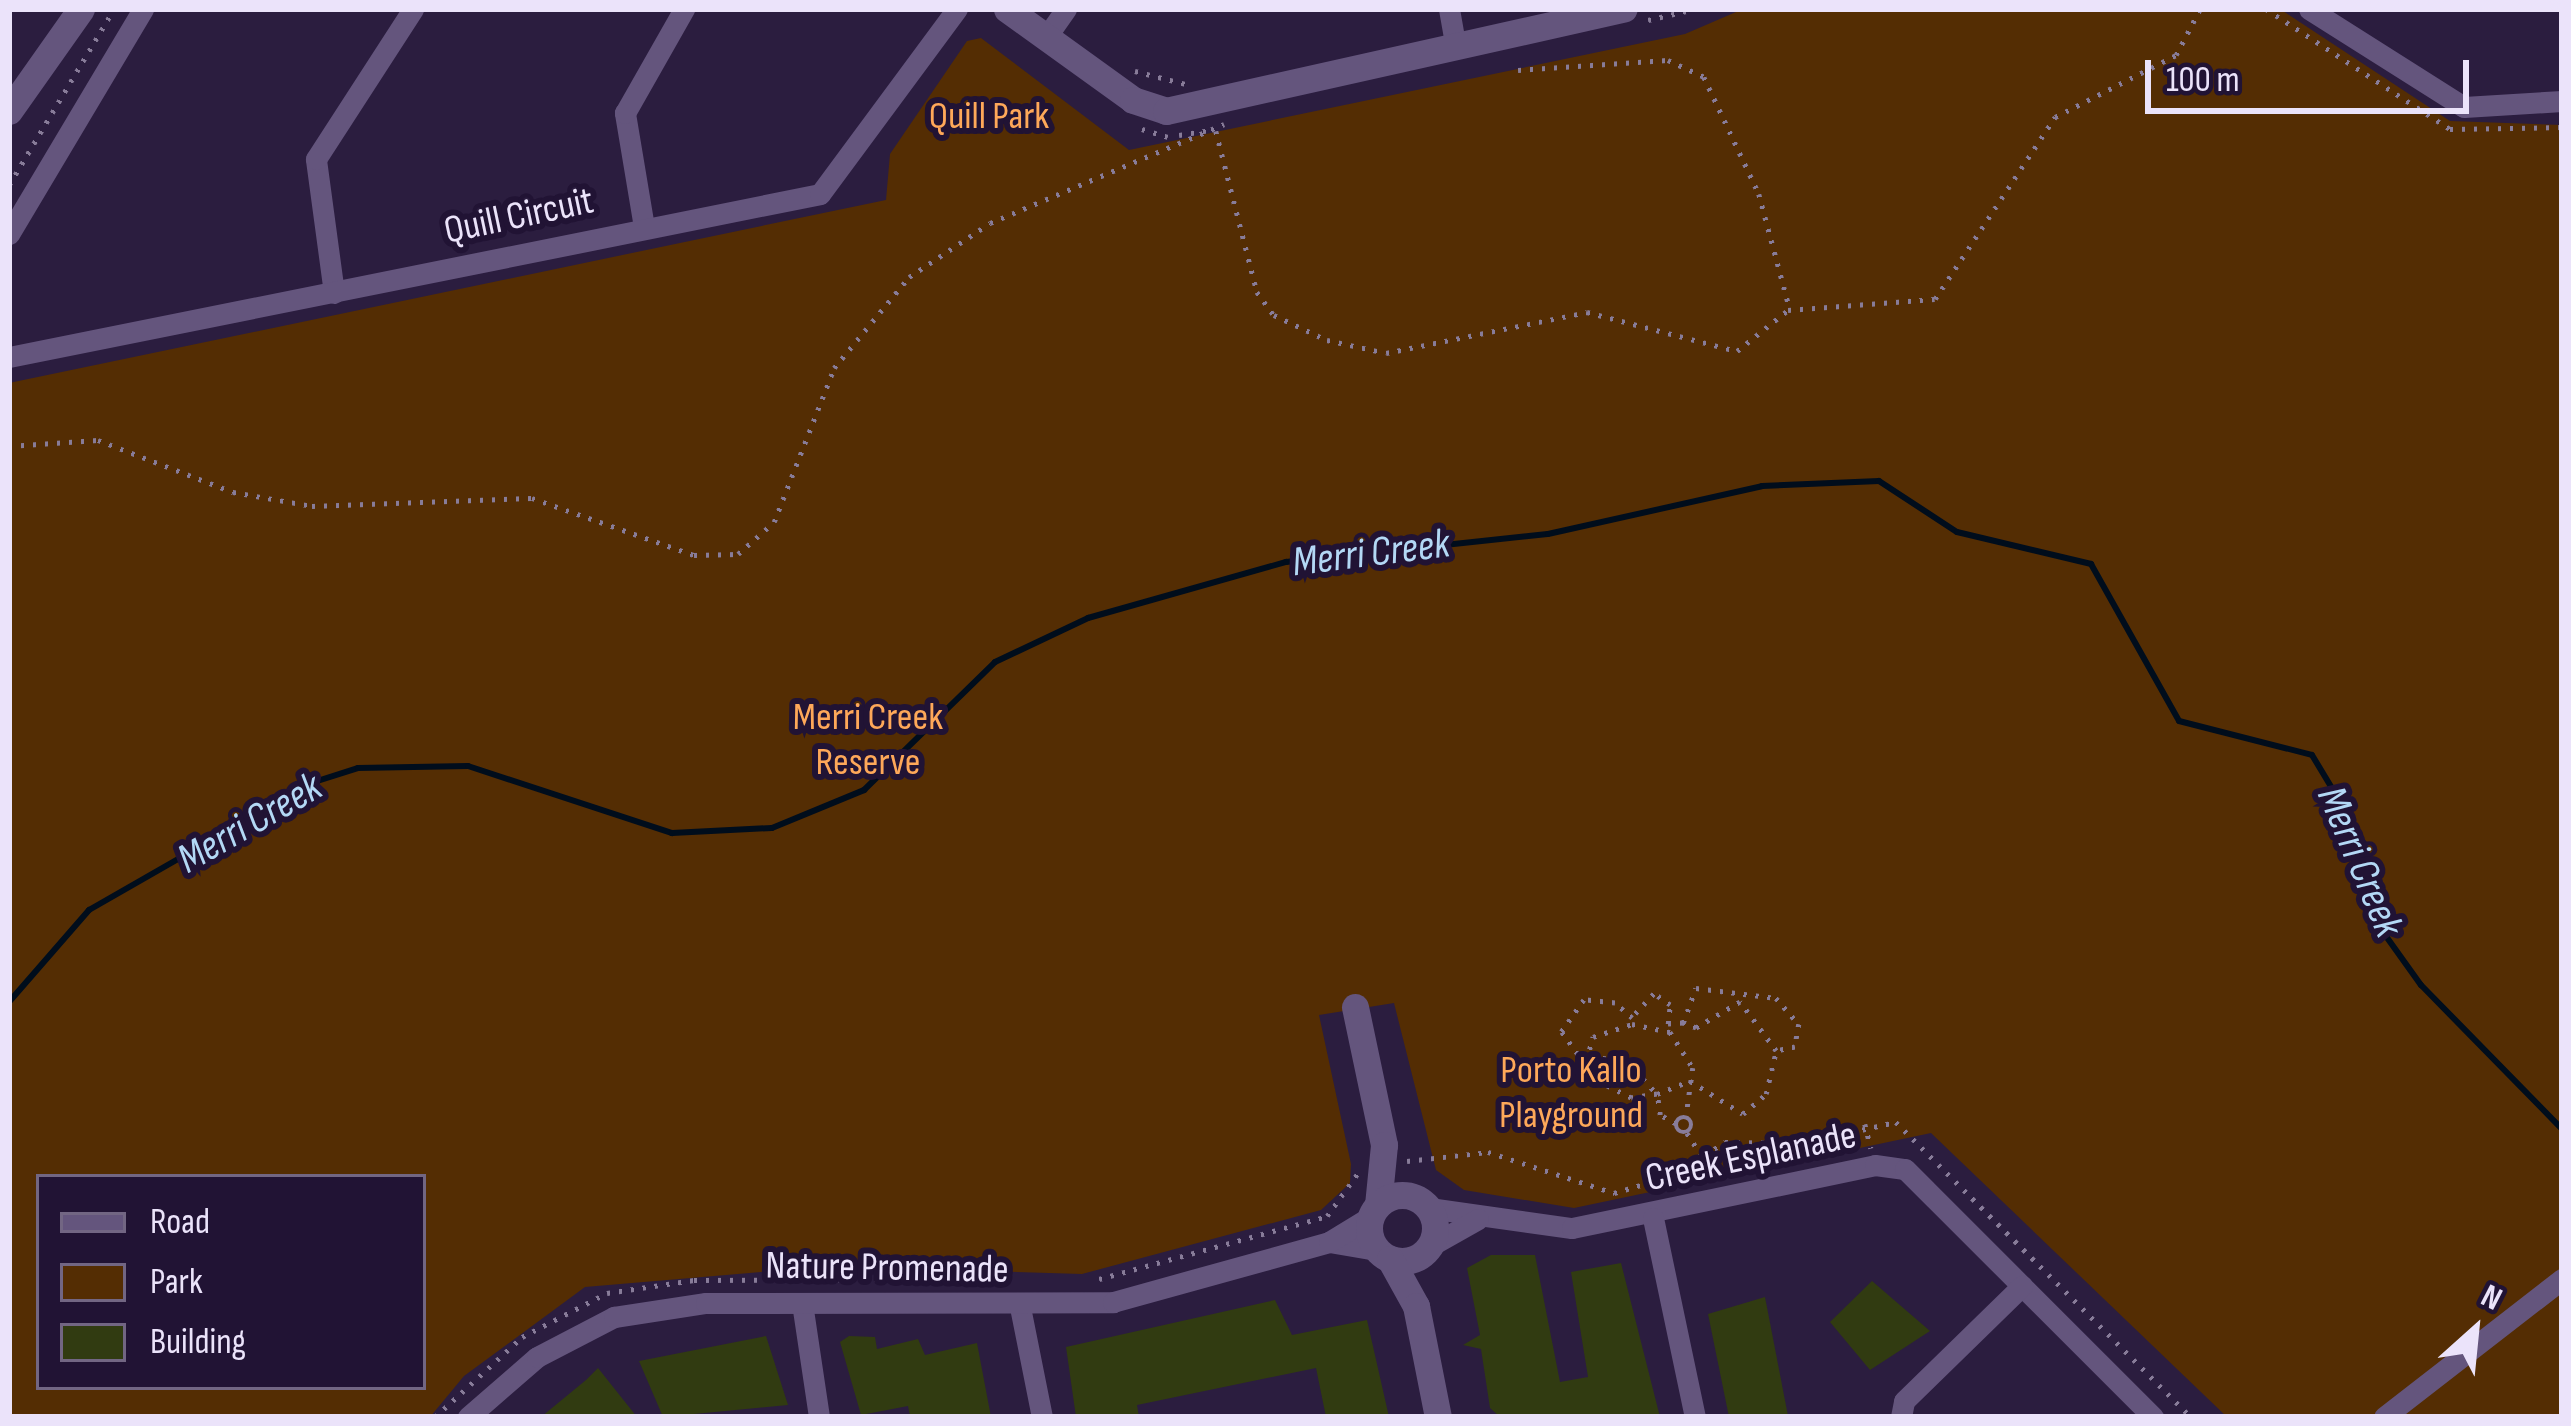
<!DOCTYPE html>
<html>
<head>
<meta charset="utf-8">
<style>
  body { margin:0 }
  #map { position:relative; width:2571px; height:1426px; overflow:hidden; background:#2b1d3f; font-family:"Sofia Sans Condensed",sans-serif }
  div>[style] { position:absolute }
  .green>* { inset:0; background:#542d03 }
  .stream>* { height:6px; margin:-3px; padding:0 3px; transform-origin:3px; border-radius:3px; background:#000d1c }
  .building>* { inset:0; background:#313b11 }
  .path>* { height:4.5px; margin-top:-2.25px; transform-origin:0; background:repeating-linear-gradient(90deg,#887c99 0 3px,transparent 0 12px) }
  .path>.ring { margin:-2.25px; padding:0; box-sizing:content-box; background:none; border:4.5px solid #887c99; border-radius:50% }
  .minor>* { height:21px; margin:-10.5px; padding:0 10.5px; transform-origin:10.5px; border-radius:10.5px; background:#64557d }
  .tertiary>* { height:27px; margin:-13.5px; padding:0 13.5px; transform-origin:13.5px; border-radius:13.5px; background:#64557d }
  .tertiary>.ring { margin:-13.5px; padding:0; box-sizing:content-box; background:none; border:27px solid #64557d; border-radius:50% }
  span { translate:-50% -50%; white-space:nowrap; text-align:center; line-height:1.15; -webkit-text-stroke:12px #211334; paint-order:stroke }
  .park-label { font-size:39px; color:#fea859 }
  .street-label { font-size:39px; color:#ebe3fa }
  .water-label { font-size:42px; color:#b3d8f5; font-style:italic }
  .frame { position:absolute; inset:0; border:12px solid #ebe3fa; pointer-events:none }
  .legend { position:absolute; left:36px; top:1174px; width:390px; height:216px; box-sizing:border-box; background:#211334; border:3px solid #726683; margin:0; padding:15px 21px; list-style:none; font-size:36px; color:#ebe3fa }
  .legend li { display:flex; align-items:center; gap:24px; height:60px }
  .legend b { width:60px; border:3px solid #726683 }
  .north { position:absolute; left:2415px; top:1270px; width:120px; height:120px; -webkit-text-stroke:9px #211334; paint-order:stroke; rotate:27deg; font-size:33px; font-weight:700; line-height:48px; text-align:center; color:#ebe3fa }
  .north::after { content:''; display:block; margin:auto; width:42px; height:54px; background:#ebe3fa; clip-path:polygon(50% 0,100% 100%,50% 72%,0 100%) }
  .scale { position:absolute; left:2145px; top:60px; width:324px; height:54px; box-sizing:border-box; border:6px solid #ebe3fa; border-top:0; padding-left:15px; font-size:36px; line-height:42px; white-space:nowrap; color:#ebe3fa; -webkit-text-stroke:9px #211334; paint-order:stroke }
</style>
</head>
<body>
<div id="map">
  <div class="green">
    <div style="clip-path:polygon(evenodd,1743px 9px,2280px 9px,2450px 121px,2562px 125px,2562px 1417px,2227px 1417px,1931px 1133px,1574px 1208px,1464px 1190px,1436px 1170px,1394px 1003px,1319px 1015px,1351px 1164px,1350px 1183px,1321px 1210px,1082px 1274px,832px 1266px,585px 1287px,464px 1376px,430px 1417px,9px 1417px,9px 383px,886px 200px,890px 154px,967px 41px,981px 38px,1129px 150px,1685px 34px,1743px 9px,39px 1177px,423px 1177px,423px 1387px,39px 1387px,39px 1177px)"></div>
  </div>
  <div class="stream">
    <div style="left:9px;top:1002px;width:122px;rotate:-49deg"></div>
    <div style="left:89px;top:910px;width:256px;rotate:-29.8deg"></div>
    <div style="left:311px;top:783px;width:49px;rotate:-17.7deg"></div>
    <div style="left:358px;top:768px;width:110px;rotate:-1deg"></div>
    <div style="left:468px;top:766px;width:215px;rotate:18.2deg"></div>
    <div style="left:672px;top:833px;width:100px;rotate:-2.9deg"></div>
    <div style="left:772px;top:828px;width:100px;rotate:-22.4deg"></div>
    <div style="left:864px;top:790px;width:183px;rotate:-44.3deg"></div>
    <div style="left:995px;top:662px;width:103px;rotate:-25.3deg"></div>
    <div style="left:1088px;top:618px;width:206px;rotate:-15.8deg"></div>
    <div style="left:1286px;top:562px;width:263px;rotate:-6.1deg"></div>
    <div style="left:1548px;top:534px;width:219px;rotate:-12.6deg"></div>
    <div style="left:1762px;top:486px;width:117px;rotate:-2.4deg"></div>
    <div style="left:1879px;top:481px;width:93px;rotate:33.2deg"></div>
    <div style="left:1957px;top:532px;width:138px;rotate:13.4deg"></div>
    <div style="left:2091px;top:564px;width:180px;rotate:60.7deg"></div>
    <div style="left:2179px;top:721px;width:137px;rotate:14.3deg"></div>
    <div style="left:2312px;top:755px;width:52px;rotate:59deg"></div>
    <div style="left:2339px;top:800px;width:131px;rotate:72.7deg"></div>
    <div style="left:2378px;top:925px;width:74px;rotate:54.4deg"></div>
    <div style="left:2421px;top:985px;width:202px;rotate:45.6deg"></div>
  </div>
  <div class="building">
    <div style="clip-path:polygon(1491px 1255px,1535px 1255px,1560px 1382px,1588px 1377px,1571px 1272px,1621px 1263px,1660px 1417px,1500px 1417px,1490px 1408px,1481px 1349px,1463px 1345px,1480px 1335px,1467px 1268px)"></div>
    <div style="clip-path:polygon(1872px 1281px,1930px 1331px,1870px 1370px,1830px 1322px)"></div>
    <div style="clip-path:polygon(1765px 1297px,1788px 1416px,1729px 1417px,1708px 1314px)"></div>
    <div style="clip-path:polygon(1275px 1300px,1292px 1335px,1367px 1320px,1389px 1417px,1326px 1417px,1316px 1368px,1137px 1405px,1139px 1417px,1076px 1417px,1066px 1347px)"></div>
    <div style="clip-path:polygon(766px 1336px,788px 1405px,663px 1417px,639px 1361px)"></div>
    <div style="clip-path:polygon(849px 1336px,875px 1337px,877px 1349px,918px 1339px,925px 1355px,977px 1343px,991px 1417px,910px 1416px,908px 1406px,861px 1415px,840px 1342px)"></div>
    <div style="clip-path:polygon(598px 1368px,637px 1417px,541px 1417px,586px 1380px)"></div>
  </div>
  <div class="path">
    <div style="left:2266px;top:9px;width:220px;rotate:33.1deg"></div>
    <div style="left:2450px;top:129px;width:112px;rotate:-1deg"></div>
    <div style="left:1648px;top:20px;width:48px;rotate:-13.2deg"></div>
    <div style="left:1518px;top:70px;width:150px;rotate:-3.8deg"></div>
    <div style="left:1668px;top:60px;width:40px;rotate:25deg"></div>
    <div style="left:1704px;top:77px;width:129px;rotate:64.8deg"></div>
    <div style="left:1759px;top:194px;width:120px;rotate:75deg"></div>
    <div style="left:1135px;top:71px;width:57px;rotate:14.3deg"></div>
    <div style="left:1142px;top:129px;width:27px;rotate:17deg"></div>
    <div style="left:1216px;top:131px;width:166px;rotate:75.7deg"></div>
    <div style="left:1257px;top:292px;width:29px;rotate:54deg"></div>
    <div style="left:1274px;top:315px;width:59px;rotate:25.3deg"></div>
    <div style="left:1327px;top:340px;width:60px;rotate:12.4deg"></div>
    <div style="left:1386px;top:353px;width:205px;rotate:-11.5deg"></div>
    <div style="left:1587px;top:312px;width:155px;rotate:14.6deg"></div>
    <div style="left:1737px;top:351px;width:65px;rotate:-38.8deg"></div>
    <div style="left:1788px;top:310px;width:147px;rotate:-4.3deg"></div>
    <div style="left:1935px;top:299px;width:218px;rotate:-56.6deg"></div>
    <div style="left:2055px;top:117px;width:136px;rotate:-27.1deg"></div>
    <div style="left:2176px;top:55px;width:52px;rotate:-62.4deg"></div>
    <div style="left:1179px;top:135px;width:31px;rotate:-9deg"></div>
    <div style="left:9px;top:185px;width:205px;rotate:-59.2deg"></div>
    <div style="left:9px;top:446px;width:89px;rotate:-3.9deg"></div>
    <div style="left:98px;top:440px;width:145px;rotate:21.1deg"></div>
    <div style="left:233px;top:492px;width:80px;rotate:10deg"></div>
    <div style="left:312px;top:506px;width:220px;rotate:-2.1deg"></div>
    <div style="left:532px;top:498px;width:172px;rotate:19.4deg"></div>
    <div style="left:694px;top:555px;width:44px;rotate:-1.3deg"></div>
    <div style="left:738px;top:554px;width:48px;rotate:-41.6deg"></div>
    <div style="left:774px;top:522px;width:165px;rotate:-68.7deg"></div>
    <div style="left:834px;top:368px;width:118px;rotate:-50.5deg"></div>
    <div style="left:909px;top:277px;width:97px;rotate:-33.7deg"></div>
    <div style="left:990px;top:223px;width:254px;rotate:-22.9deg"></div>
    <div style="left:1696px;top:988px;width:81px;rotate:7.1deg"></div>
    <div style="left:1776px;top:998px;width:35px;rotate:49deg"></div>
    <div style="left:1799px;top:1024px;width:23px;rotate:100deg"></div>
    <div style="left:1795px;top:1047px;width:19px;rotate:168deg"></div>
    <div style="left:1776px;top:1051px;width:61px;rotate:-126.3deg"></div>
    <div style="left:1740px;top:1002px;width:51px;rotate:149.4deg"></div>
    <div style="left:1696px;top:1028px;width:14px;rotate:-159deg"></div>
    <div style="left:1683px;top:1023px;width:37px;rotate:-70deg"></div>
    <div style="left:1683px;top:1023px;width:15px;rotate:176deg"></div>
    <div style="left:1668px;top:1024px;width:19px;rotate:-84deg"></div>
    <div style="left:1670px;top:1005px;width:19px;rotate:-145deg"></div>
    <div style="left:1654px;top:994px;width:33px;rotate:133deg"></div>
    <div style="left:1632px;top:1018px;width:23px;rotate:-139deg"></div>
    <div style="left:1615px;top:1003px;width:31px;rotate:-174deg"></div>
    <div style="left:1584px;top:1000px;width:39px;rotate:125deg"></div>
    <div style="left:1562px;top:1032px;width:29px;rotate:54deg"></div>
    <div style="left:1579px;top:1055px;width:48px;rotate:7.1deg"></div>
    <div style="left:1627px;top:1061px;width:45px;rotate:47.7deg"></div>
    <div style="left:1657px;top:1094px;width:35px;rotate:-22deg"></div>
    <div style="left:1690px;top:1081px;width:62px;rotate:31.9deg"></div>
    <div style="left:1743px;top:1114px;width:30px;rotate:-41deg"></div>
    <div style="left:1766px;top:1094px;width:44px;rotate:-76.9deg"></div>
    <div class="ring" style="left:1676px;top:1117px;width:11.5px;height:11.5px"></div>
    <div style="left:1676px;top:1124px;width:18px;rotate:-151deg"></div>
    <div style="left:1660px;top:1115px;width:21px;rotate:-98deg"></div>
    <div style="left:1657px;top:1094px;width:26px;rotate:171deg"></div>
    <div style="left:1631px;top:1098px;width:37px;rotate:-153deg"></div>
    <div style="left:1598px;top:1081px;width:23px;rotate:-121deg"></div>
    <div style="left:1586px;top:1061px;width:25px;rotate:-74deg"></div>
    <div style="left:1593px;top:1037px;width:41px;rotate:-18.4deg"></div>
    <div style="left:1632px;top:1024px;width:39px;rotate:12deg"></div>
    <div style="left:1670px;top:1032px;width:43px;rotate:57.4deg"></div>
    <div style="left:1693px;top:1068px;width:50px;rotate:98deg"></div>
    <div style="left:1865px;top:1124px;width:25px;rotate:76deg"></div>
    <div style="left:1687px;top:1133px;width:24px;rotate:57deg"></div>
    <div style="left:1407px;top:1161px;width:81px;rotate:-6.3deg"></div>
    <div style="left:1488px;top:1152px;width:133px;rotate:18deg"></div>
    <div style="left:1614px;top:1193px;width:63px;rotate:-16.7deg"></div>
    <div style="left:1674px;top:1175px;width:61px;rotate:-32.9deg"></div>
    <div style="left:1725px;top:1142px;width:79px;rotate:0.7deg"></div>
    <div style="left:1804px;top:1143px;width:94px;rotate:-12.9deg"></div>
    <div style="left:1896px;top:1122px;width:417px;rotate:45deg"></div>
    <div style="left:1099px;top:1279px;width:237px;rotate:-15.4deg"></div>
    <div style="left:1327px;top:1216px;width:57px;rotate:-54.3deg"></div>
    <div style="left:435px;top:1417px;width:118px;rotate:-42.6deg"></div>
    <div style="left:522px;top:1337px;width:96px;rotate:-27.4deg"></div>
    <div style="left:607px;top:1293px;width:88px;rotate:-8.5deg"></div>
    <div style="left:694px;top:1280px;width:226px;rotate:-0.3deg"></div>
  </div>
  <div class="minor">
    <div style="left:1449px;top:9px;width:35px;rotate:80deg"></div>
    <div style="left:2309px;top:9px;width:183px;rotate:32.3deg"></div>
    <div style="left:2464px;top:107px;width:98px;rotate:-3.5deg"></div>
    <div style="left:1047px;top:36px;width:33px;rotate:-55deg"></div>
    <div style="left:644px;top:227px;width:116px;rotate:-99.5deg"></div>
    <div style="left:625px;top:113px;width:120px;rotate:-60.4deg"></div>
    <div style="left:9px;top:234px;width:262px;rotate:-59.2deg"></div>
    <div style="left:334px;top:293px;width:135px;rotate:-97.7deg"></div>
    <div style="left:316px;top:159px;width:179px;rotate:-57.1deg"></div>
    <div style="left:9px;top:357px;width:827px;rotate:-11.36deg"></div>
    <div style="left:820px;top:194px;width:230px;rotate:-53.5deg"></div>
    <div style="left:1429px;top:1208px;width:144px;rotate:8deg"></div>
    <div style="left:1572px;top:1228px;width:309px;rotate:-11.7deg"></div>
    <div style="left:1875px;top:1165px;width:30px;rotate:8deg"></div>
    <div style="left:1905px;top:1169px;width:351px;rotate:45deg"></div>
    <div style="left:1653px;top:1218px;width:203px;rotate:78.1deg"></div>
    <div style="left:1329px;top:1242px;width:49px;rotate:9.5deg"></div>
    <div style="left:1430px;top:1246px;width:55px;rotate:-29.4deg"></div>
    <div style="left:802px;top:1303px;width:115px;rotate:81.5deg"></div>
    <div style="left:1020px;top:1307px;width:112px;rotate:78.7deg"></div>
    <div style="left:468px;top:1417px;width:91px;rotate:-41deg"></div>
    <div style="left:537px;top:1357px;width:87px;rotate:-27.5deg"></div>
    <div style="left:614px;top:1317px;width:93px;rotate:-8.7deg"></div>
    <div style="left:706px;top:1303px;width:407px;rotate:-0.1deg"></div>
    <div style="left:1113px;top:1302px;width:224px;rotate:-15.5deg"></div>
    <div style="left:1329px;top:1242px;width:48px;rotate:-31.4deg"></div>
    <div style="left:1901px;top:1417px;width:16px;rotate:-79deg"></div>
    <div style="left:1904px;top:1401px;width:165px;rotate:-44.3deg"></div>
    <div style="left:2384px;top:1417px;width:225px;rotate:-37.8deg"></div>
  </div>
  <div class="tertiary">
    <div style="left:1007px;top:9px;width:155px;rotate:35.8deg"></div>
    <div style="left:1133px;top:100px;width:35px;rotate:18deg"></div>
    <div style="left:1166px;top:111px;width:469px;rotate:-12.6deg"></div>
    <div style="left:9px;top:111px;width:125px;rotate:-54.8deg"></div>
    <div style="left:1355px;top:1007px;width:141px;rotate:78.1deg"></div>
    <div style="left:1384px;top:1145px;width:60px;rotate:95.7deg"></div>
    <div class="ring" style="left:1369px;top:1195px;width:39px;height:39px"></div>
    <div style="left:1390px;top:1259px;width:54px;rotate:61deg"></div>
    <div style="left:1416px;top:1306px;width:113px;rotate:78.8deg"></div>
  </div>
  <div class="park-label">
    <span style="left:989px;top:117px">Quill Park</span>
    <span style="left:868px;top:741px">Merri Creek<br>Reserve</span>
    <span style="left:1571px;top:1094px">Porto Kallo<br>Playground</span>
  </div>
  <div class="street-label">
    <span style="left:519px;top:217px;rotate:-12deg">Quill Circuit</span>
    <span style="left:1751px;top:1158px;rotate:-12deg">Creek Esplanade</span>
    <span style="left:887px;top:1269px;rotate:1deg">Nature Promenade</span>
  </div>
  <div class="water-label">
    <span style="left:1371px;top:554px;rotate:-7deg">Merri Creek</span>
    <span style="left:250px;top:824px;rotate:-30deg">Merri Creek</span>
    <span style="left:2359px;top:862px;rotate:67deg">Merri Creek</span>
  </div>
  <div class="frame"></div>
  <ul class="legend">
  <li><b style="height:15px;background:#64557d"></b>Road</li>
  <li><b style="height:33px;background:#542d03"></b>Park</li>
  <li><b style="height:33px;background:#313b11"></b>Building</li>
  </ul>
  <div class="north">N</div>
  <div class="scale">100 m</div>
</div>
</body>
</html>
